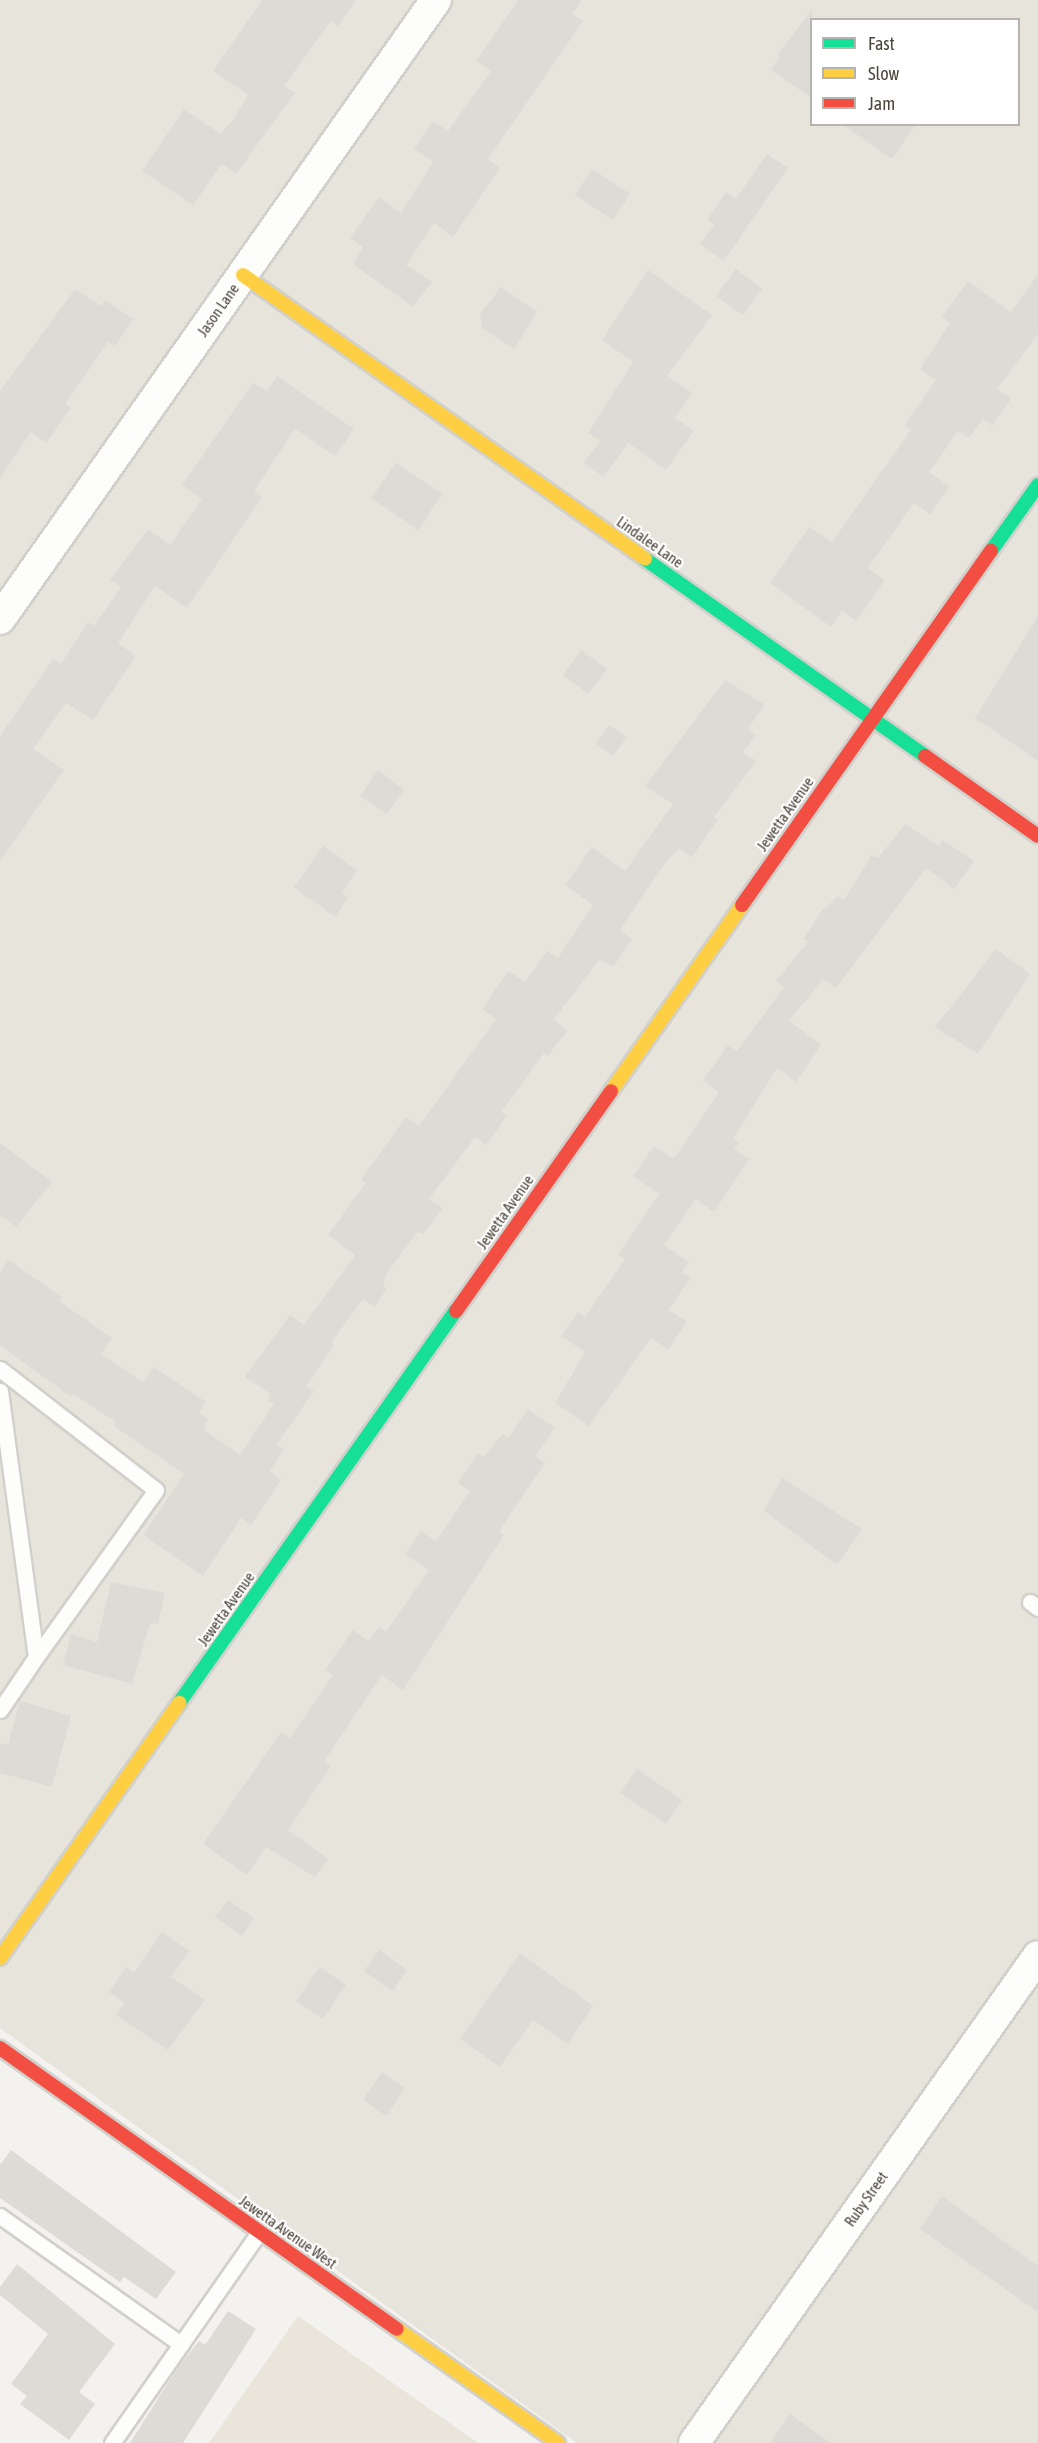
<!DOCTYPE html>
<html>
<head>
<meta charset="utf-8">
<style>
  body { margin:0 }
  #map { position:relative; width:1038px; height:2443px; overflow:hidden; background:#f4f2ee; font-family:"Asap Condensed",sans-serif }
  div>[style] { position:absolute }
  .residential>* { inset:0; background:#e7e4dc }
  .education>* { inset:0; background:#eae5da }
  .building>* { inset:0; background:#dedbd6 }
  .roads { filter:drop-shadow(2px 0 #d2d0cb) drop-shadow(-2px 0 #d2d0cb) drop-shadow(0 2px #d2d0cb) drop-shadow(0 -2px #d2d0cb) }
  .lane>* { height:15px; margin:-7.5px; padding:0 7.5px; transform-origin:7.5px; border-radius:7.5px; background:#fdfdfc }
  .street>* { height:30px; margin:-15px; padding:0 15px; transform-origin:15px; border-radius:15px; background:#fdfdfc }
  .fast>* { height:14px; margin:-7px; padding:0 7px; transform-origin:7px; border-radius:7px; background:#16e098 }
  .slow>* { height:14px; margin:-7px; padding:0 7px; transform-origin:7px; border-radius:7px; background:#ffcf43 }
  .jam>* { height:14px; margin:-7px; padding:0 7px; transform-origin:7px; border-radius:7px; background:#f24e42 }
  span { translate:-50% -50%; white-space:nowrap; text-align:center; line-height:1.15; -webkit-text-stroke:4.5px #fff; paint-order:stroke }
  .street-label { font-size:15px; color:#4b4439 }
  .legend { position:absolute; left:810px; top:18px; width:210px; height:108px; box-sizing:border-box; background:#fff; border:2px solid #b7b4b0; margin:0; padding:8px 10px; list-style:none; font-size:18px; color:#4b4439 }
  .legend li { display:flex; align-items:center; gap:12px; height:30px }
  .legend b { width:30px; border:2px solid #b7b4b0 }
</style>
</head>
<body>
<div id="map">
  <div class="residential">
    <div style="clip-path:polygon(evenodd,0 0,1038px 0,1038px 2443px,577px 2443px,0 2028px,0 0,812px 20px,1018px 20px,1018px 124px,812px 124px,812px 20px)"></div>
  </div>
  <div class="education">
    <div style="clip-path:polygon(298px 2316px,478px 2443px,209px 2443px)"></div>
  </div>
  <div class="building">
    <div style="clip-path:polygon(262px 0,356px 0,338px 26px,331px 21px,284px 86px,295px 93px,236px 174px,222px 164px,193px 205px,142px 171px,184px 109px,221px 134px,235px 117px,248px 95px,213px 71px)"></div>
    <div style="clip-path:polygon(518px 0,582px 0,572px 14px,583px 21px,488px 159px,500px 168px,453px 237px,434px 223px,406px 265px,432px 282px,413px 307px,353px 264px,363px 247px,350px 238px,379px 197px,401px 213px,433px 162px,414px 149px,433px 121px,448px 131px,491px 71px,476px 61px)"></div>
    <div style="clip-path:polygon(812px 10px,812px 98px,771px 70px,780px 57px,777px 55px)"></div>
    <div style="clip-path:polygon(842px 124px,916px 124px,892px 159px)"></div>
    <div style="clip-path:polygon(767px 154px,788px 168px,724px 261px,700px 244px,714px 225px,707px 220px,726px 192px,736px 199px)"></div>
    <div style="clip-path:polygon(592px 169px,630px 194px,613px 220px,575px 195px)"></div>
    <div style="clip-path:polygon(736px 269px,762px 289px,743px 315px,716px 296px)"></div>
    <div style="clip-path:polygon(648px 270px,712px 315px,667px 376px,692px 393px,675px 418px,694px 431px,666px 470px,628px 443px,604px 477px,584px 463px,600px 441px,588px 433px,633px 362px,602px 340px)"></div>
    <div style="clip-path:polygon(1038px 274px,1038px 334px,997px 389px,1011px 399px,992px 426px,983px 419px,969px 438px,958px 431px,929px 472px,949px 487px,930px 514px,914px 503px,868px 568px,885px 580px,856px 621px,842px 611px,831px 627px,770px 583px,809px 527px,832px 542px,911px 430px,905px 425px,936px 380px,920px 369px,950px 323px,942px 317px,968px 281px,1011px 312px)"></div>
    <div style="clip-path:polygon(501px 287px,537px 312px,514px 349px,482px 328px,480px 314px)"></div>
    <div style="clip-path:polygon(75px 289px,102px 306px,105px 300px,133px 319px,115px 346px,108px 342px,65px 404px,71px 408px,46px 443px,31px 432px,0 478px,0 391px)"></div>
    <div style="clip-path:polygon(277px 376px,354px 429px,335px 456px,295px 429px,254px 491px,262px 497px,187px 608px,155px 586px,118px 643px,136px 656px,93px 720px,66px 703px,33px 749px,64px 770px,0 861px,0 736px,53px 659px,61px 664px,88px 622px,94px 626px,121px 587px,110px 580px,148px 529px,170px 545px,202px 499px,182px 485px,253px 383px,267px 391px)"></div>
    <div style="clip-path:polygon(396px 463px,442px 494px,418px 530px,371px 498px)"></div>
    <div style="clip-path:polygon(1038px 616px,1038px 761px,975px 718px)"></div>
    <div style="clip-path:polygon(581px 650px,607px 669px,588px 694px,563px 675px)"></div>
    <div style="clip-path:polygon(725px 680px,765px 705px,748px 728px,756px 736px,743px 752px,756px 761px,714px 817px,718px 820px,692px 857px,679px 848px,662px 867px,620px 930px,632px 939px,613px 967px,600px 959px,554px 1019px,567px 1031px,548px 1056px,544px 1053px,501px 1112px,507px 1116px,486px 1145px,475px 1137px,429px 1199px,443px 1208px,423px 1234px,418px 1231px,387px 1273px,383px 1285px,387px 1289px,374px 1307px,363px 1299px,331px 1343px,334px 1345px,306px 1386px,314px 1391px,277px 1444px,284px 1450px,270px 1471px,281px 1480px,251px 1525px,241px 1518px,203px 1576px,143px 1535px,184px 1474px,114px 1426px,116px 1422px,73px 1394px,71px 1397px,0 1345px,0 1272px,8px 1260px,62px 1297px,59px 1301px,112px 1338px,101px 1354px,143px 1382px,154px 1367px,206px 1402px,199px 1413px,208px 1419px,204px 1430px,240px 1455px,274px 1404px,268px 1400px,271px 1394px,245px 1377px,290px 1315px,304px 1325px,355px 1255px,328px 1235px,366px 1183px,361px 1180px,406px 1117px,419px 1126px,496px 1019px,482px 1009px,508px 971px,525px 982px,547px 951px,558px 958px,593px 905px,565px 885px,592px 847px,625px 871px,673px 804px,645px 786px)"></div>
    <div style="clip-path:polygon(609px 725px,627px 737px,613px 756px,596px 744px)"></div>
    <div style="clip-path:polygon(378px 770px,404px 790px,387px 814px,360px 796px)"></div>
    <div style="clip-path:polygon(905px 824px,939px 846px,943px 840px,974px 861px,954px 889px,926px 868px,836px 988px,823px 979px,789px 1021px,821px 1045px,796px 1082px,777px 1068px,733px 1139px,739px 1143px,734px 1149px,749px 1159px,714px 1212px,696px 1199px,664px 1245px,689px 1262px,682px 1272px,690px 1278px,669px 1310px,687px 1322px,668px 1350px,651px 1338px,589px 1426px,555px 1403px,585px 1352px,561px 1336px,578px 1312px,585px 1317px,625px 1259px,618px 1255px,659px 1194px,633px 1176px,654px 1146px,674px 1159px,719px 1092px,703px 1080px,728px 1045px,737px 1051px,784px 987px,776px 981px,808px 942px,803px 939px,821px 912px,838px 896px,844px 900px,872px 855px,878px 858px)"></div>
    <div style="clip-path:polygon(323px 846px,357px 870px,342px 893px,348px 898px,335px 917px,294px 887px)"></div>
    <div style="clip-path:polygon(996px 949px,1030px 974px,978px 1054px,935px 1027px)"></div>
    <div style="clip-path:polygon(0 1143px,52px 1182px,16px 1227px,0 1214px)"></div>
    <div style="clip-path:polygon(528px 1409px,555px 1428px,535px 1456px,545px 1463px,499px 1531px,504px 1535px,403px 1690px,382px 1675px,324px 1761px,331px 1766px,288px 1830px,328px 1859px,315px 1877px,266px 1847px,247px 1875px,203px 1844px,281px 1732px,290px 1738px,333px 1675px,325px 1670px,353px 1630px,369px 1641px,379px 1627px,386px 1632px,429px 1570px,405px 1554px,421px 1531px,436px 1541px,470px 1491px,458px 1483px,478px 1453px,483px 1457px,503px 1434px,508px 1438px)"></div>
    <div style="clip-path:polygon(782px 1478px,862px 1529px,837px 1565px,764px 1511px)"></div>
    <div style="clip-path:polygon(111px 1582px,165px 1593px,158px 1624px,150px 1623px,132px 1684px,63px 1665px,71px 1634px,97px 1642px)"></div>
    <div style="clip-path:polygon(20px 1701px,71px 1716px,52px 1787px,0 1773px,0 1743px,8px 1745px)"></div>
    <div style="clip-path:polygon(637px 1769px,682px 1800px,666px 1824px,620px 1793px)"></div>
    <div style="clip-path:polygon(228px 1900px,254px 1918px,242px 1936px,215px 1917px)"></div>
    <div style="clip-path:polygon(162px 1932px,189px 1951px,171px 1977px,205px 2000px,168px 2050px,116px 2015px,125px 2003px,109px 1992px,126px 1967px,134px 1973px)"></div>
    <div style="clip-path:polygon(379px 1950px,407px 1970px,393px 1991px,364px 1971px)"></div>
    <div style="clip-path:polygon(520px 1953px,593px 2006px,568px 2044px,533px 2020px,500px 2067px,460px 2039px)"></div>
    <div style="clip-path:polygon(320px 1967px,346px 1985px,323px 2019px,296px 2001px)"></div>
    <div style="clip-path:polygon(382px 2072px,405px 2088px,386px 2116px,363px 2100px)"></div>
    <div style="clip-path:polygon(11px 2150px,176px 2272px,156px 2299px,124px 2277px,120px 2282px,0 2198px,0 2165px)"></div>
    <div style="clip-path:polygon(942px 2196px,1038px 2266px,1038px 2312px,920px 2229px)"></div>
    <div style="clip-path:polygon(17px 2264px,115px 2344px,79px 2392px,95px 2404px,69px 2440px,20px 2404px,27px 2396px,11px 2384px,48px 2334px,0 2295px,0 2287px)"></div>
    <div style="clip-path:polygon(228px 2311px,256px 2329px,183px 2443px,130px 2443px,178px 2367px,199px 2341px,205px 2345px)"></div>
    <div style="clip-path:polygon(790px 2414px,831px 2443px,770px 2443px)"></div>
  </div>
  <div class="roads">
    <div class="lane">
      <div style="left:0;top:1369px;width:197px;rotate:37.8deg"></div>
      <div style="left:156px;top:1490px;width:206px;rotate:125.7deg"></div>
      <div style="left:0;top:1391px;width:268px;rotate:82.3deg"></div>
      <div style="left:36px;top:1657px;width:64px;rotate:124.2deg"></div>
      <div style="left:1030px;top:1602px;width:10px;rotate:37deg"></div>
      <div style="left:0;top:2216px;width:222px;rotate:35.3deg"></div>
      <div style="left:112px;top:2443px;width:257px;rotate:-55.1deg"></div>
    </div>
    <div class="street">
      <div style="left:0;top:619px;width:757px;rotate:-54.84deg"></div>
      <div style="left:694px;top:2443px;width:596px;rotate:-54.76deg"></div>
    </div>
    <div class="fast">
      <div style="left:991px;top:551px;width:81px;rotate:-54.5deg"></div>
      <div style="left:645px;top:559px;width:342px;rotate:35.1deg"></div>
      <div style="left:179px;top:1703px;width:480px;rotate:-54.8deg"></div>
    </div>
    <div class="slow">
      <div style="left:243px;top:275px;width:492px;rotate:35.2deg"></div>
      <div style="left:611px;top:1091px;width:228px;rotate:-54.8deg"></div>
      <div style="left:0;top:1958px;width:312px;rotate:-54.9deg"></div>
      <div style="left:397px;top:2329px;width:197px;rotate:35.3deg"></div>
    </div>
    <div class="jam">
      <div style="left:925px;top:756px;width:138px;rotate:35.3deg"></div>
      <div style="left:742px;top:905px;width:433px;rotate:-54.9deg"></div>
      <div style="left:456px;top:1311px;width:269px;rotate:-54.8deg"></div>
      <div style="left:0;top:2048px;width:486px;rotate:35.3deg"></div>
    </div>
  </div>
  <div class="street-label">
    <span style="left:218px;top:310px;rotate:-55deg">Jason Lane</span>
    <span style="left:650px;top:542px;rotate:35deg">Lindalee Lane</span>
    <span style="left:785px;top:814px;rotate:-55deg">Jewetta Avenue</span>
    <span style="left:505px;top:1212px;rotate:-55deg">Jewetta Avenue</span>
    <span style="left:226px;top:1609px;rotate:-55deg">Jewetta Avenue</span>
    <span style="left:866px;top:2199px;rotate:-55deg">Ruby Street</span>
    <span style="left:288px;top:2232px;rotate:35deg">Jewetta Avenue West</span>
  </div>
  <ul class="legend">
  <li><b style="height:8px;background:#16e098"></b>Fast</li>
  <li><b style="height:8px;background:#ffcf43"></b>Slow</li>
  <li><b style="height:8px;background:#f24e42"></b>Jam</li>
  </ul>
</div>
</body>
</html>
